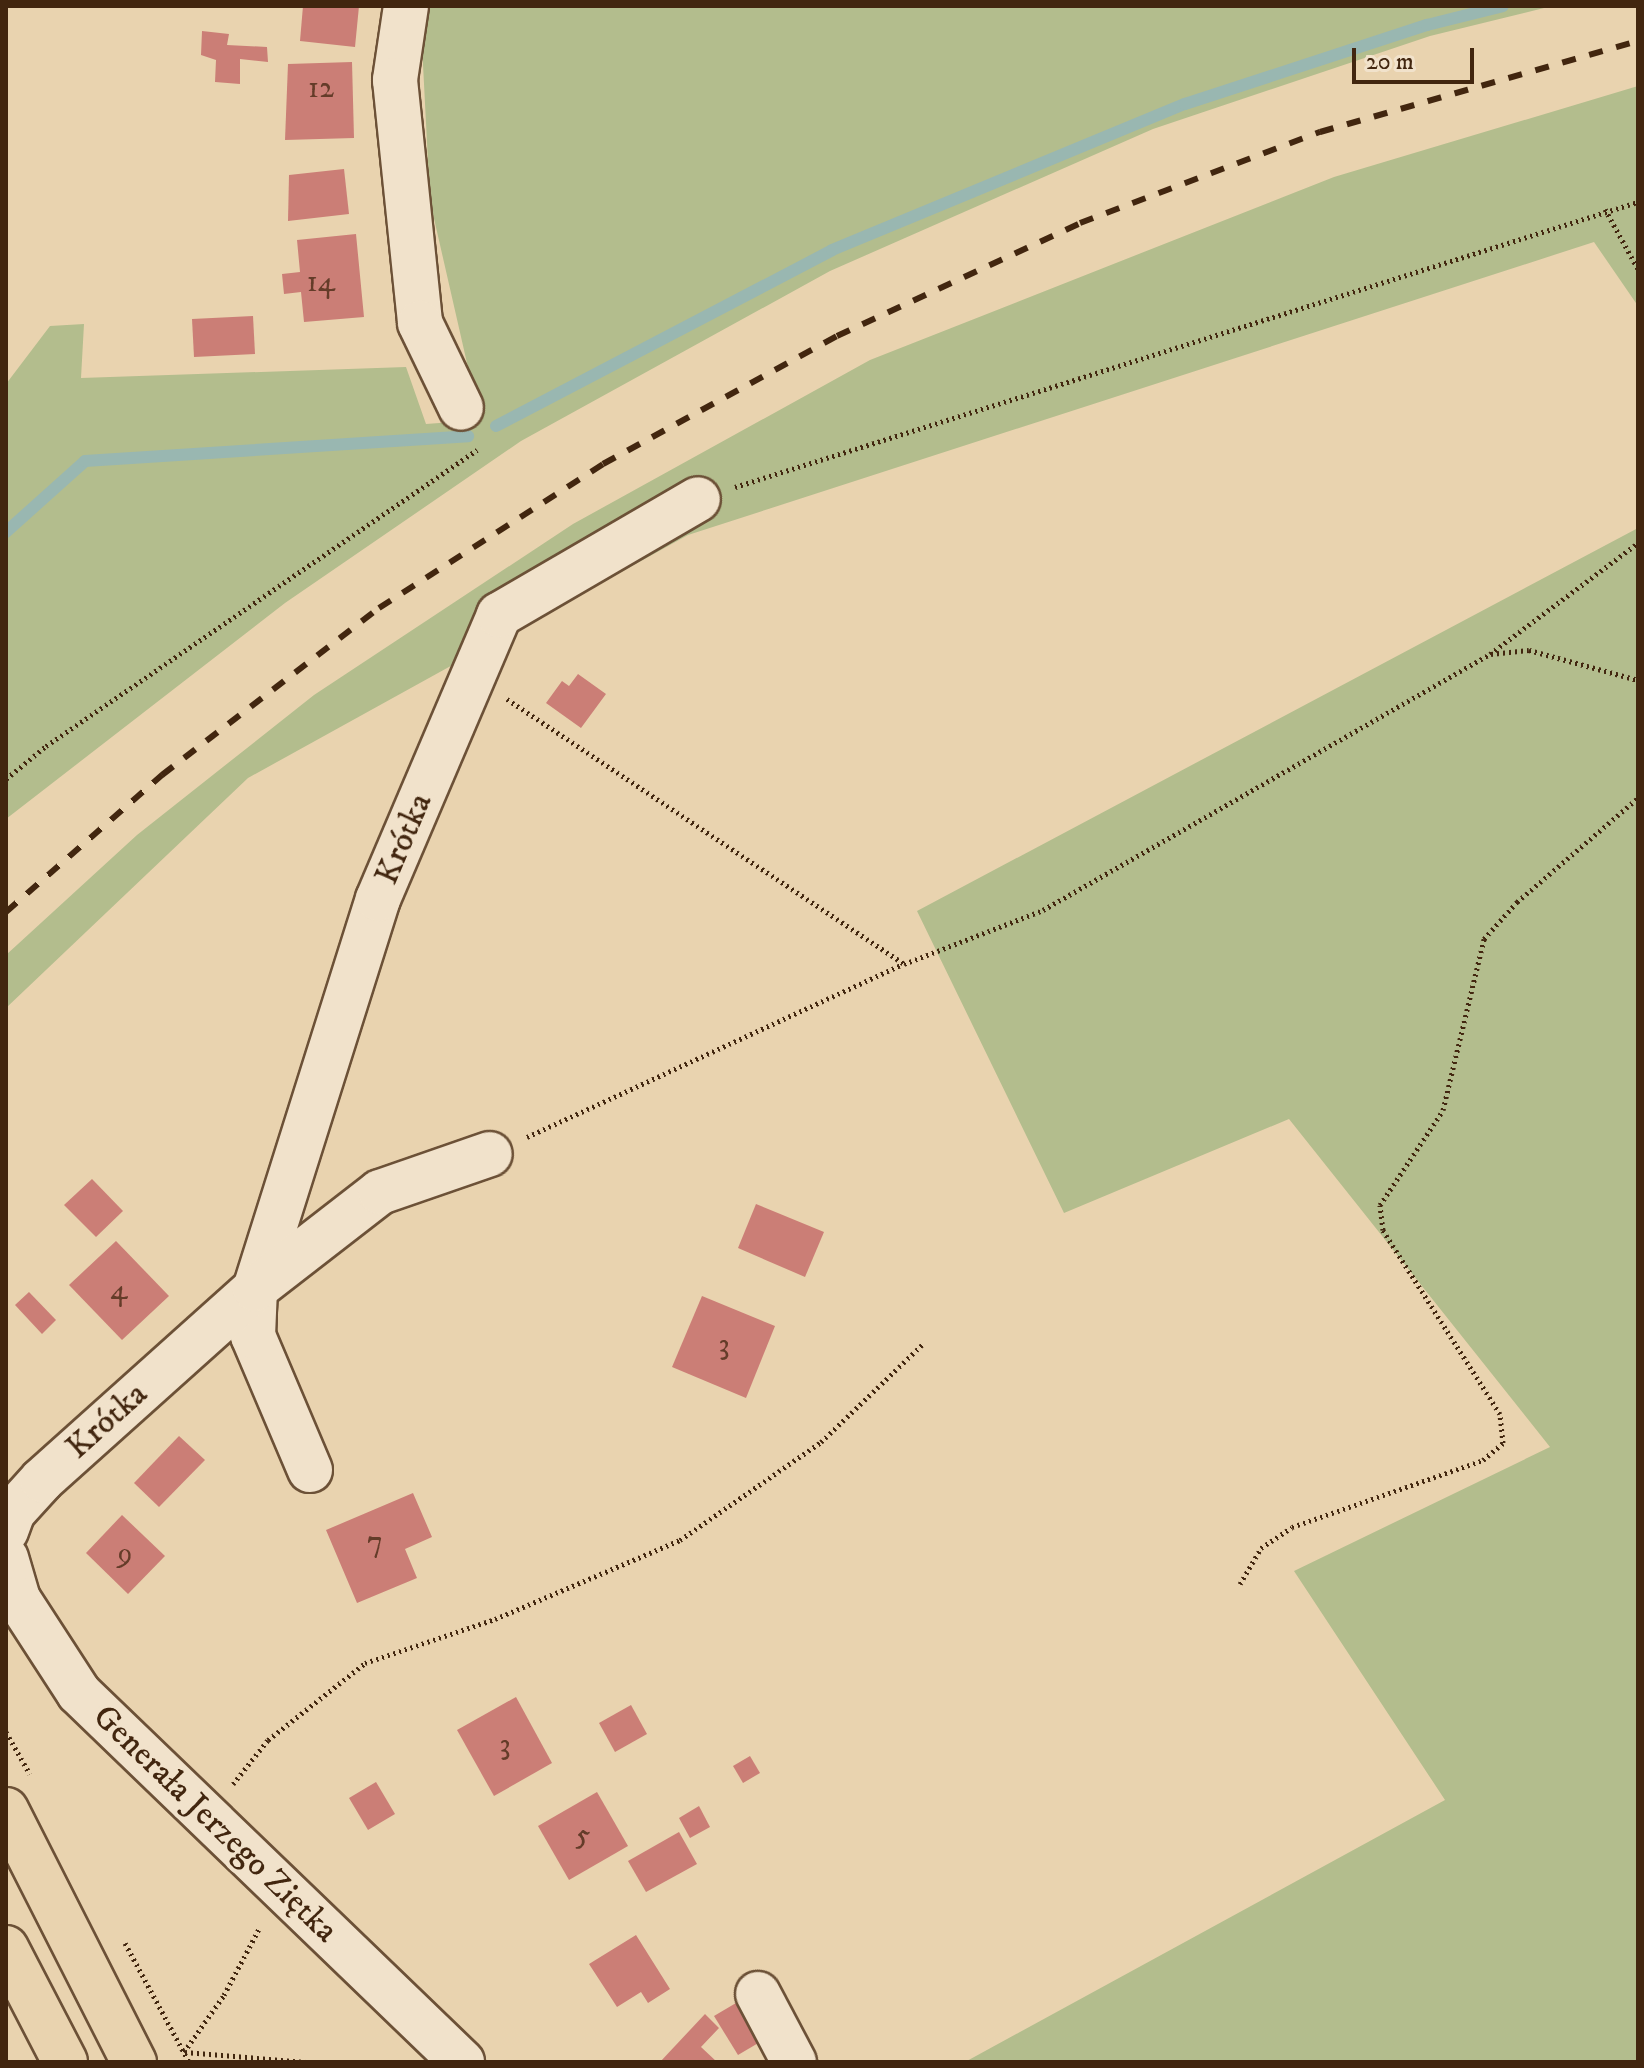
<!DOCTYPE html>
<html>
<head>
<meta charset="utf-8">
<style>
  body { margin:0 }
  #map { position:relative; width:1644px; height:2068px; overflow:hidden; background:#e9d3af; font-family:"IM FELL DW Pica",serif }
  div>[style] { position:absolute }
  .green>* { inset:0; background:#b3bd8d }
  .stream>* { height:12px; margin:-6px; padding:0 6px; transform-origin:6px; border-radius:6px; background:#99b7b1 }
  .building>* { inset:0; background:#cb7e76 }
  .path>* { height:5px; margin-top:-2.5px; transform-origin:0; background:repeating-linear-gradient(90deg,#42260f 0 2px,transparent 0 6px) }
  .roads { filter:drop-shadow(2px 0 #6c5137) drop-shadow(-2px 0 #6c5137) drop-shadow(0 2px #6c5137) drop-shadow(0 -2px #6c5137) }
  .minor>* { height:44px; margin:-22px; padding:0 22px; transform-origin:22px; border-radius:22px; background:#f1e2cb }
  .major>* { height:44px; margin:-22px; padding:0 22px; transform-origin:22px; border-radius:22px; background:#e9d3af }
  .rail>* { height:6px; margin-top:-3px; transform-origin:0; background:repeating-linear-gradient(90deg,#42260f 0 14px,transparent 0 28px) }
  span { translate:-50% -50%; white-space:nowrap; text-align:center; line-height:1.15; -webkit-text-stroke:8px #f1e2cb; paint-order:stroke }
  .number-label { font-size:30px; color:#643c29 }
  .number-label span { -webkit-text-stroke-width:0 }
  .street-label { font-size:34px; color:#42260f }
  .frame { position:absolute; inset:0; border:8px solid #42260f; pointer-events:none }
  .scale { position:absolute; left:1352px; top:48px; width:122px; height:36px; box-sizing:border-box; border:4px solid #42260f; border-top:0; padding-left:10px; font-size:24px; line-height:28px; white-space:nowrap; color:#42260f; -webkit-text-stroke:6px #f1e2cb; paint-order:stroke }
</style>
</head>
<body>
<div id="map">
  <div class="green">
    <div style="clip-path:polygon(420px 6px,1552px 6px,1430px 36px,1153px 129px,830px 271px,521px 441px,285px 603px,6px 819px,6px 384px,50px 326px,84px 324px,81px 378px,406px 367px,426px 424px,480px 420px,430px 201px)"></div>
    <div style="clip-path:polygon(1638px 86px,1638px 306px,1594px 242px,688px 535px,248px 778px,6px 1008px,6px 955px,137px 835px,314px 695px,573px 524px,870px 360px,1334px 177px)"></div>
    <div style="clip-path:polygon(1638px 528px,1638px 2062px,965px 2062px,1445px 1800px,1294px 1571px,1550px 1447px,1289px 1119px,1064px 1213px,917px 911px)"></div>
  </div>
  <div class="stream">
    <div style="left:496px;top:426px;width:379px;rotate:-27.6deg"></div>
    <div style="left:832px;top:250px;width:382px;rotate:-22.5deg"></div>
    <div style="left:1185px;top:104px;width:255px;rotate:-18.1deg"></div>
    <div style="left:1427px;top:25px;width:78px;rotate:-14deg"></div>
    <div style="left:6px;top:532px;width:106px;rotate:-41.9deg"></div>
    <div style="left:85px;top:461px;width:384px;rotate:-3.7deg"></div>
  </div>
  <div class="building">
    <div style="clip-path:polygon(303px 6px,359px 6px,355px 47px,300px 41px)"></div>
    <div style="clip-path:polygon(202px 31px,229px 34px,227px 45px,267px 47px,268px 62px,240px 59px,240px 84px,215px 82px,216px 60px,201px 55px)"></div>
    <div style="clip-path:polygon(352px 62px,354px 138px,285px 140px,288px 64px)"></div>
    <div style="clip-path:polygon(344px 169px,349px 214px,288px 221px,289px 175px)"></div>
    <div style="clip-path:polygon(356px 234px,364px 317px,304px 322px,301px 292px,284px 294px,282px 274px,300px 272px,297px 240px)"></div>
    <div style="clip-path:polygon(253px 316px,255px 354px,194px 357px,192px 319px)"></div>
    <div style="clip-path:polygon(578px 674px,606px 694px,581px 728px,546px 703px,562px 681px,569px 686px)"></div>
    <div style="clip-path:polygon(92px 1179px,123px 1211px,96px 1237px,64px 1205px)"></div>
    <div style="clip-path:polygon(756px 1204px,824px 1232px,805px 1277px,738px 1248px)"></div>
    <div style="clip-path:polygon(116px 1241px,169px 1296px,122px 1340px,69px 1285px)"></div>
    <div style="clip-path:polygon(29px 1292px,56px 1320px,42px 1334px,15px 1305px)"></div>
    <div style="clip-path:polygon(702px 1296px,775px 1326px,746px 1398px,672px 1367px)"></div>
    <div style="clip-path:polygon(179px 1436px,205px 1460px,159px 1507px,134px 1483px)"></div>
    <div style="clip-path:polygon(413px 1493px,432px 1537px,405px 1549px,417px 1578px,357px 1603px,326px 1530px)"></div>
    <div style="clip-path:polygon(122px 1515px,165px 1556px,128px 1594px,86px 1553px)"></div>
    <div style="clip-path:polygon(516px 1697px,552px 1763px,494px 1796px,457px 1730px)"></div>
    <div style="clip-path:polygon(631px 1705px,647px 1734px,615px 1752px,599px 1723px)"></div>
    <div style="clip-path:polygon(750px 1756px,760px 1773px,743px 1783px,733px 1766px)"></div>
    <div style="clip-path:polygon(376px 1782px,395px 1814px,368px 1830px,349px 1798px)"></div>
    <div style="clip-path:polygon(597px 1792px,628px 1846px,569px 1880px,538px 1826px)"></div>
    <div style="clip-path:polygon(699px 1806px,710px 1827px,690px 1838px,679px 1818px)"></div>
    <div style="clip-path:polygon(679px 1832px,697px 1864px,646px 1892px,628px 1861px)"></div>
    <div style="clip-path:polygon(636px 1935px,670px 1989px,648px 2003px,641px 1992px,617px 2007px,589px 1964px)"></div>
    <div style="clip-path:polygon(736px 2003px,760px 2042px,738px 2055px,714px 2016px)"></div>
    <div style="clip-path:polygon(705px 2014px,719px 2028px,701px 2047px,717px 2062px,660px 2062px)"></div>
  </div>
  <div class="path">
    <div style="left:1605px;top:209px;width:68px;rotate:61.2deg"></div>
    <div style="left:735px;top:487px;width:947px;rotate:-17.52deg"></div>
    <div style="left:1491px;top:654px;width:38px;rotate:-6deg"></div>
    <div style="left:1529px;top:650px;width:113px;rotate:15.4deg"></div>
    <div style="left:507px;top:699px;width:477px;rotate:33.7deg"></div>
    <div style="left:904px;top:964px;width:149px;rotate:-21.2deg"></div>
    <div style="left:1043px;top:910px;width:515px;rotate:-29.8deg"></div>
    <div style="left:1490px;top:654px;width:185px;rotate:-36.9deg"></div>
    <div style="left:6px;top:779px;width:52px;rotate:-39.5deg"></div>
    <div style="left:46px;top:746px;width:523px;rotate:-34.48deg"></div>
    <div style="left:527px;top:1137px;width:414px;rotate:-24.7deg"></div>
    <div style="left:1240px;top:1584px;width:42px;rotate:-59.7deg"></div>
    <div style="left:1261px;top:1548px;width:37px;rotate:-34deg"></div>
    <div style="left:1292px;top:1527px;width:202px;rotate:-19.3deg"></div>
    <div style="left:1483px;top:1460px;width:26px;rotate:-40deg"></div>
    <div style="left:1503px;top:1443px;width:29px;rotate:-96deg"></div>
    <div style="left:1500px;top:1414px;width:218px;rotate:-122.5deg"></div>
    <div style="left:1383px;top:1230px;width:25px;rotate:-97deg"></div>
    <div style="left:1380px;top:1205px;width:114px;rotate:-56.4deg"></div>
    <div style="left:1443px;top:1110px;width:176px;rotate:-76.5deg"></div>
    <div style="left:1484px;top:939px;width:50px;rotate:-48.3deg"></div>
    <div style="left:1517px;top:902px;width:160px;rotate:-40.7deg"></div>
    <div style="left:6px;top:1732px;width:48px;rotate:60.3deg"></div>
    <div style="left:233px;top:1784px;width:56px;rotate:-51.5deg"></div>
    <div style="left:268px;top:1740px;width:124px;rotate:-38.4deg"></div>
    <div style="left:365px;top:1663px;width:137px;rotate:-18.7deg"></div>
    <div style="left:495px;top:1619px;width:201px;rotate:-23.1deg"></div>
    <div style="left:680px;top:1540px;width:172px;rotate:-34.8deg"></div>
    <div style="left:821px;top:1442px;width:141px;rotate:-43.9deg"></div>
    <div style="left:125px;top:1943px;width:135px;rotate:61.7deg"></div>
    <div style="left:184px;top:2052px;width:70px;rotate:-54.9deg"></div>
    <div style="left:224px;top:1995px;width:77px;rotate:-62.1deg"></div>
    <div style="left:185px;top:2052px;width:121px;rotate:4.7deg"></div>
  </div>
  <div class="roads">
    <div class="minor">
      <div style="left:406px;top:6px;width:75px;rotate:98.5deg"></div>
      <div style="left:395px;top:80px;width:244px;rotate:84.1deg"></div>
      <div style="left:420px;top:323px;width:94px;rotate:64.2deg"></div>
      <div style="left:310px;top:1470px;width:146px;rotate:-113deg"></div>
      <div style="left:253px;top:1336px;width:47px;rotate:-87.6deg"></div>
      <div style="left:255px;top:1289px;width:409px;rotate:-72.5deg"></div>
      <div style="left:378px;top:899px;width:309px;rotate:-66.9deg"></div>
      <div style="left:499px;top:615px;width:230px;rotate:-30.2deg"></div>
      <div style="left:6px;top:1531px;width:20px;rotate:-70deg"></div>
      <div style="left:13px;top:1512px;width:43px;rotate:-47.8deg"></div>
      <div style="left:42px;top:1480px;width:286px;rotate:-41.9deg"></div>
      <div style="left:255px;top:1289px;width:158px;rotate:-37.8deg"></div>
      <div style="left:380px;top:1192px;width:116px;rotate:-19.1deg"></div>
      <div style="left:6px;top:1558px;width:43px;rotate:73.7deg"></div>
      <div style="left:18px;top:1599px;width:112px;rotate:57deg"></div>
      <div style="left:79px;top:1693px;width:532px;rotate:43.93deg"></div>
      <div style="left:758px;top:1994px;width:77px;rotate:62.1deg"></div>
    </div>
    <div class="major">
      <div style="left:6px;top:1810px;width:283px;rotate:63.1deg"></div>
      <div style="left:6px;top:1948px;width:128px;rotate:62.6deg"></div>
    </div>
  </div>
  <div class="rail">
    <div style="left:6px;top:912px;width:208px;rotate:-41.3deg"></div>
    <div style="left:162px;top:775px;width:274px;rotate:-37.6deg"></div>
    <div style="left:379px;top:608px;width:266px;rotate:-32.7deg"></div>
    <div style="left:603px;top:464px;width:267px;rotate:-28.7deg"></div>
    <div style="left:837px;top:336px;width:268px;rotate:-24.9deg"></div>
    <div style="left:1080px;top:223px;width:257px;rotate:-20.8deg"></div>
    <div style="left:1320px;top:132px;width:331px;rotate:-16deg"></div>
  </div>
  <div class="number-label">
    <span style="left:321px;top:89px">12</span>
    <span style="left:321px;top:283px">14</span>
    <span style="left:119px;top:1291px">4</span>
    <span style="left:724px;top:1346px">3</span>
    <span style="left:375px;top:1543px">7</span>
    <span style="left:125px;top:1554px">9</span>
    <span style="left:505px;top:1746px">3</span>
    <span style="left:583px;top:1836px">5</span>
  </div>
  <div class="street-label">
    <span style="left:404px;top:839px;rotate:-67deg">Krótka</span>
    <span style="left:107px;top:1421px;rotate:-42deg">Krótka</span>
    <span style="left:215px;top:1824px;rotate:44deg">Generała Jerzego Ziętka</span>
  </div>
  <div class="frame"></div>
  <div class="scale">20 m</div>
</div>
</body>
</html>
